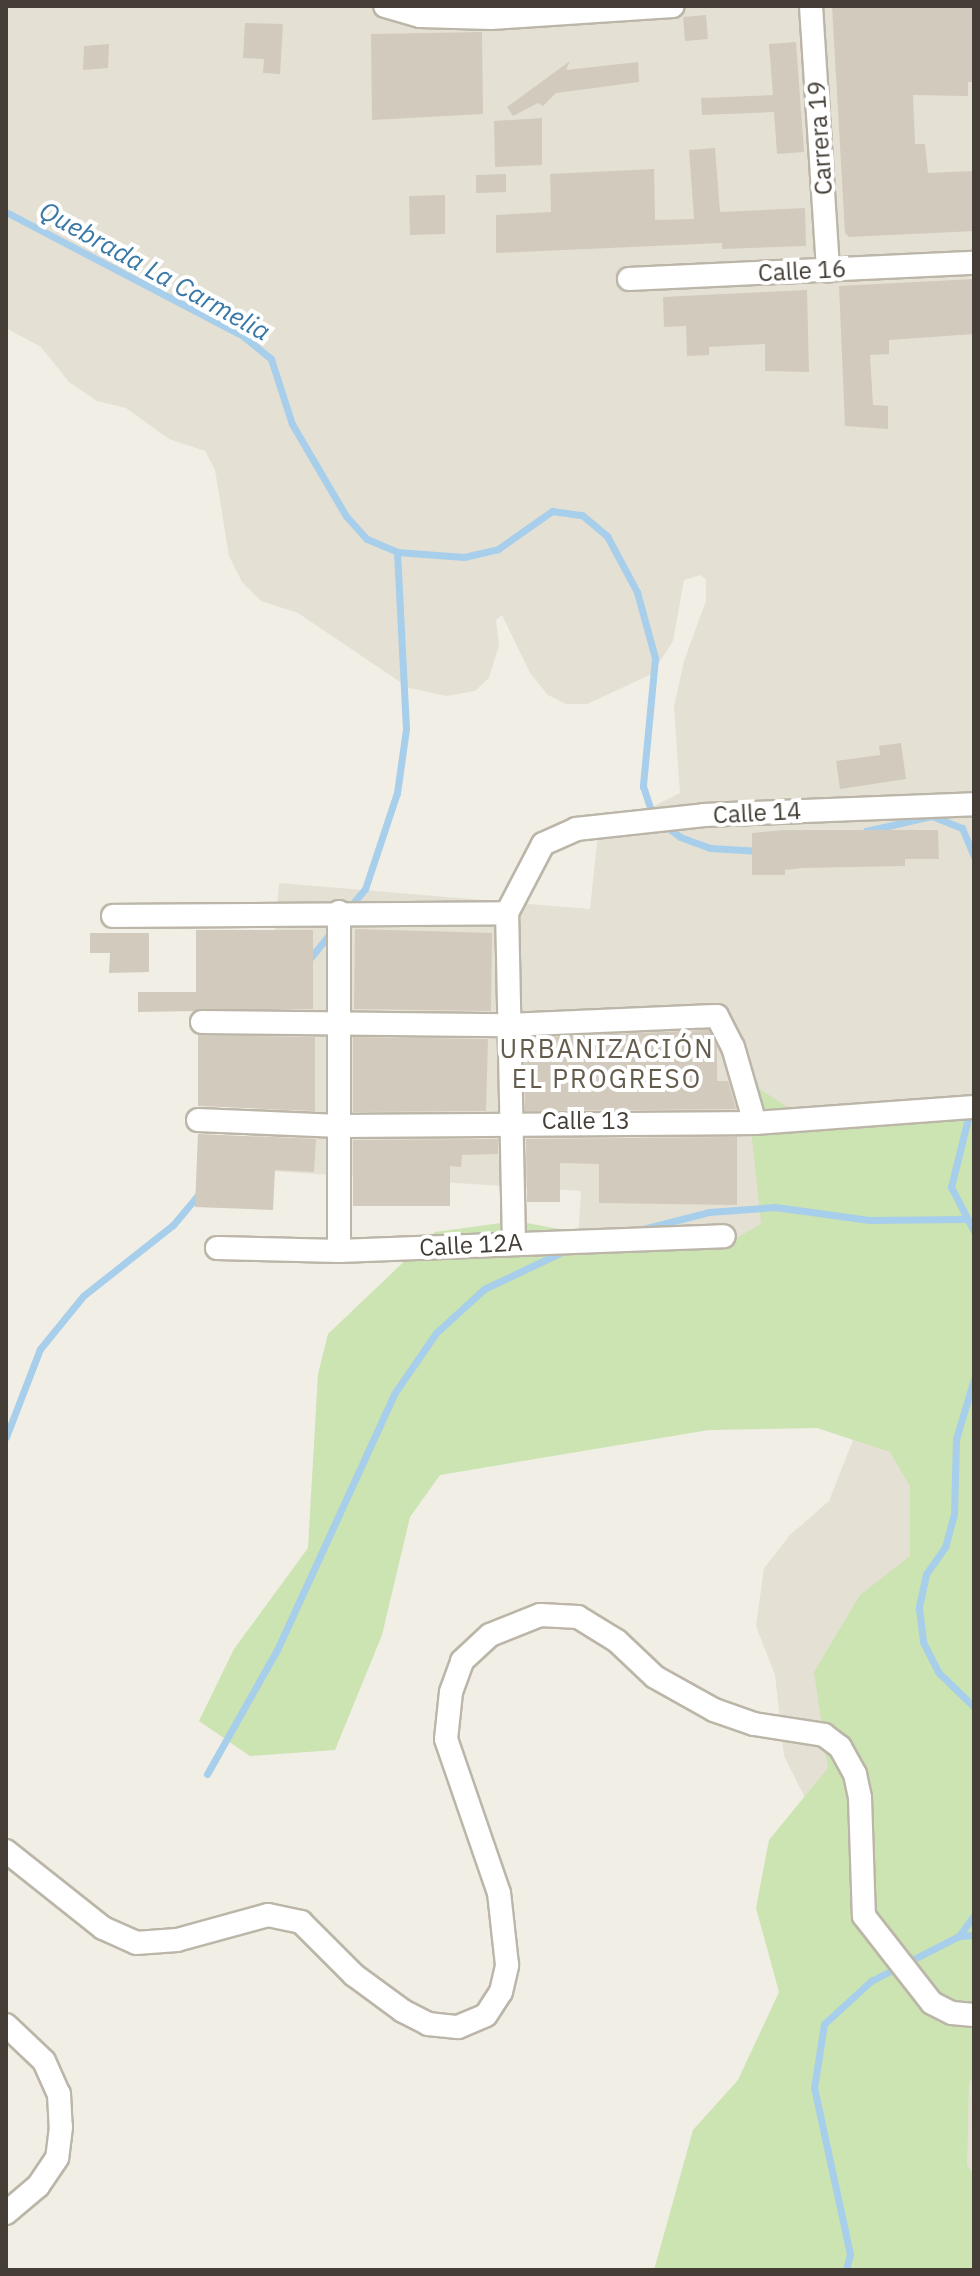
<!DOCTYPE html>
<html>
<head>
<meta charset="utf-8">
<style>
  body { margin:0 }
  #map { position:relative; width:980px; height:2276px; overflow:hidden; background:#f1eee6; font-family:"IBM Plex Sans",sans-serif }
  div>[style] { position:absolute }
  .residential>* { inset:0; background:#e5e0d4 }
  .green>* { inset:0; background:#cce3b2 }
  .stream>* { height:7px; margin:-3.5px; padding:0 3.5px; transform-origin:3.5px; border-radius:3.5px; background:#a7ceea }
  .building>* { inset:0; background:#d2cabc }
  .roads { filter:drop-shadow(2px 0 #bcb6a9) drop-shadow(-2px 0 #bcb6a9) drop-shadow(0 2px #bcb6a9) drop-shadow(0 -2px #bcb6a9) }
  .street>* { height:22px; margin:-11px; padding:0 11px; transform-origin:11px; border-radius:11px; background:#fff }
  span { translate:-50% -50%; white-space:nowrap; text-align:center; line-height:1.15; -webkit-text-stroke:8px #fff; paint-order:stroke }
  .street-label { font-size:24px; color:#443e36 }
  .water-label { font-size:26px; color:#3877a6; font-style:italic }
  .neighbourhood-label { font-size:26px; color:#655c4e; letter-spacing:2px }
  .frame { position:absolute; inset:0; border:8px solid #443e36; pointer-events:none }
</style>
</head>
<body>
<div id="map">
  <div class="residential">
    <div style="clip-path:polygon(6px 6px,974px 6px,974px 2270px,805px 1798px,784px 1756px,775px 1675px,756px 1626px,764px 1568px,790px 1535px,829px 1501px,853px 1440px,575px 1289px,581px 1191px,255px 1170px,279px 883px,590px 909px,598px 834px,680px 793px,674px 707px,684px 661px,706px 601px,706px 580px,701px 575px,684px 580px,673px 641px,652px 674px,587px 704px,566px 704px,548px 695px,530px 673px,502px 615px,496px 620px,499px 645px,489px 678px,475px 691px,447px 696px,409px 688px,298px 613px,261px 601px,242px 582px,229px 556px,215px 470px,205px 451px,169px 439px,126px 408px,97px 401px,69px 382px,41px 347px,6px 328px)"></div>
  </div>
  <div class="green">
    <div style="clip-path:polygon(746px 1080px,798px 1114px,873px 1127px,939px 1118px,974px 1108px,974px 2078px,969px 2082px,967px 2165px,974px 2175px,974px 2270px,654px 2270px,693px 2130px,738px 2080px,779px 1992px,756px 1908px,769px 1840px,828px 1768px,814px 1672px,860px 1595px,910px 1556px,910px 1486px,890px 1452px,817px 1428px,709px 1430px,440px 1475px,410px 1517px,382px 1635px,335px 1750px,250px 1756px,199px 1721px,234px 1649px,308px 1548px,318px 1374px,328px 1334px,435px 1232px,516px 1221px,629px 1242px,726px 1244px,761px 1224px)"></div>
  </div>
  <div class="stream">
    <div style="left:6px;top:212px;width:267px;rotate:27.6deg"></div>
    <div style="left:243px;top:336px;width:36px;rotate:39deg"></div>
    <div style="left:271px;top:359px;width:68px;rotate:72.1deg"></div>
    <div style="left:292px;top:424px;width:107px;rotate:59.6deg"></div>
    <div style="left:346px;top:516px;width:31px;rotate:48deg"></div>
    <div style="left:367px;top:539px;width:33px;rotate:23deg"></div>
    <div style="left:397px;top:552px;width:67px;rotate:4.3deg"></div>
    <div style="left:464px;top:557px;width:35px;rotate:-13deg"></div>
    <div style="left:498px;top:549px;width:66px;rotate:-35.1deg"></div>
    <div style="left:552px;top:511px;width:30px;rotate:8deg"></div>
    <div style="left:582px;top:515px;width:33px;rotate:40deg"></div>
    <div style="left:607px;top:536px;width:64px;rotate:61.8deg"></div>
    <div style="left:637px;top:592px;width:68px;rotate:74.7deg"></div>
    <div style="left:655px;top:658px;width:129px;rotate:95.4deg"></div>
    <div style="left:643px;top:786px;width:33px;rotate:72deg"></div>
    <div style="left:663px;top:824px;width:21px;rotate:37deg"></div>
    <div style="left:680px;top:837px;width:32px;rotate:20deg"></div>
    <div style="left:710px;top:848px;width:50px;rotate:3.4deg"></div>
    <div style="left:866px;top:831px;width:68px;rotate:-12.8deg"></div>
    <div style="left:932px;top:816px;width:32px;rotate:22deg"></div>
    <div style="left:962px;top:828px;width:30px;rotate:67deg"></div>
    <div style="left:349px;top:908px;width:25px;rotate:-50deg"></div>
    <div style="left:365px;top:889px;width:101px;rotate:-71.6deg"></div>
    <div style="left:397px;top:793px;width:65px;rotate:-82deg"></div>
    <div style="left:406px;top:729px;width:177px;rotate:-92.9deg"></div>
    <div style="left:307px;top:962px;width:40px;rotate:-51deg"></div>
    <div style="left:974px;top:1094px;width:96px;rotate:103.9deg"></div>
    <div style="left:951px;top:1187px;width:50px;rotate:62.4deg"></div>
    <div style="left:639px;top:1230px;width:72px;rotate:-14.4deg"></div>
    <div style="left:709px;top:1212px;width:66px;rotate:-4.3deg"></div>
    <div style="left:775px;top:1207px;width:95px;rotate:7.9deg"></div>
    <div style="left:869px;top:1220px;width:94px;rotate:-0.6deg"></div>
    <div style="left:974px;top:1379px;width:63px;rotate:106.7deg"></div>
    <div style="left:956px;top:1439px;width:75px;rotate:91.5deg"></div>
    <div style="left:954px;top:1514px;width:34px;rotate:105deg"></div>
    <div style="left:945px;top:1547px;width:33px;rotate:125deg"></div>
    <div style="left:926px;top:1574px;width:35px;rotate:102deg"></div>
    <div style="left:919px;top:1608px;width:34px;rotate:83deg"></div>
    <div style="left:923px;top:1642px;width:34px;rotate:63deg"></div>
    <div style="left:938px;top:1672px;width:50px;rotate:44.2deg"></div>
    <div style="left:6px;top:1437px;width:94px;rotate:-68.9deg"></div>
    <div style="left:40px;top:1349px;width:68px;rotate:-50.9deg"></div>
    <div style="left:83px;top:1296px;width:115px;rotate:-38.3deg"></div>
    <div style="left:173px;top:1225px;width:40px;rotate:-50deg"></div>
    <div style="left:207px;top:1774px;width:142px;rotate:-60.6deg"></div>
    <div style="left:277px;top:1650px;width:281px;rotate:-65.4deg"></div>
    <div style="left:394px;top:1394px;width:74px;rotate:-55.5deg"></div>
    <div style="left:436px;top:1333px;width:65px;rotate:-42.5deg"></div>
    <div style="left:484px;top:1289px;width:91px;rotate:-25.4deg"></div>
    <div style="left:959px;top:1936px;width:15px;rotate:-4deg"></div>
    <div style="left:846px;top:2270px;width:16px;rotate:-76deg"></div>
    <div style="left:850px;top:2254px;width:170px;rotate:-102.2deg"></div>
    <div style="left:814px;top:2088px;width:65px;rotate:-81.1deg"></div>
    <div style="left:824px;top:2024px;width:64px;rotate:-42.5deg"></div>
    <div style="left:871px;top:1981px;width:99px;rotate:-27.1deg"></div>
    <div style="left:959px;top:1936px;width:26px;rotate:-54deg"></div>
  </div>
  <div class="building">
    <div style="clip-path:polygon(832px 6px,974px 6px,974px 82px,968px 82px,968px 96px,913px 95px,915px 144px,925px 144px,928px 173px,974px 171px,974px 231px,849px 237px,845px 233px)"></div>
    <div style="clip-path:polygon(706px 15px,708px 39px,685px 41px,683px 17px)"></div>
    <div style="clip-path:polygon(245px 23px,283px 24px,280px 74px,263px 73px,264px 59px,243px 58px)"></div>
    <div style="clip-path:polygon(482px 32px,483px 114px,372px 120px,371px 34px)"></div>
    <div style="clip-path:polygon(796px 42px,804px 152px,777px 154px,774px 112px,702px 115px,701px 98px,773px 95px,769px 44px)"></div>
    <div style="clip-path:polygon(109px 44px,108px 68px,83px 70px,84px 46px)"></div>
    <div style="clip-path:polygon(570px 61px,566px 70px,638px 62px,639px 82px,556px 93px,543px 106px,538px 103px,513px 116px,507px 107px)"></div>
    <div style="clip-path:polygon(542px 118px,542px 165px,495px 167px,494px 121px)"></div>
    <div style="clip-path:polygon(715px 148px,720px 212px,805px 208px,806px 246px,722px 249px,722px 243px,496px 253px,496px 215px,551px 212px,550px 174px,654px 169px,655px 220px,694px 219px,689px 150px)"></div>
    <div style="clip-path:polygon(506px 174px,506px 192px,476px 193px,476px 175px)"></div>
    <div style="clip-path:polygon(445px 195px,445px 234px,410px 235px,409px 196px)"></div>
    <div style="clip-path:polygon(974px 279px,974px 334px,889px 340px,889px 354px,870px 355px,873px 405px,888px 406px,888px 429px,845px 426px,839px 286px)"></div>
    <div style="clip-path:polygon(807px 290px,809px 372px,765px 371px,765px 344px,709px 347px,709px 355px,687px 356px,686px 326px,664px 327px,663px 297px)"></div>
    <div style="clip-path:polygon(901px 743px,906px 779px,840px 789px,836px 761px,880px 755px,879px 746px)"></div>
    <div style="clip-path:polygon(785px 830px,938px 830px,939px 859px,905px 859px,905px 866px,802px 868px,785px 870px,785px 875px,752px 875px,752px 833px)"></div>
    <div style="clip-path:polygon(355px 929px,492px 933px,491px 1011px,354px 1009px)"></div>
    <div style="clip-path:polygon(196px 930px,313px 930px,313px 1009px,138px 1012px,138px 992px,196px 992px)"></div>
    <div style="clip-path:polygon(90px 933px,149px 933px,149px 972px,109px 973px,110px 953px,90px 953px)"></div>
    <div style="clip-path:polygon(709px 1030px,717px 1046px,717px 1081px,728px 1081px,736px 1109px,525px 1111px,524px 1038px)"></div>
    <div style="clip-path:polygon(198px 1035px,315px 1037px,315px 1111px,198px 1106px)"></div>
    <div style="clip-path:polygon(353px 1037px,488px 1039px,486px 1111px,353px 1112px)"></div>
    <div style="clip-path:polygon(198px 1134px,316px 1139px,314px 1172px,275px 1170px,273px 1210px,195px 1207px)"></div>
    <div style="clip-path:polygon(737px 1137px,737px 1205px,599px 1203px,599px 1164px,560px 1163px,560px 1202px,527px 1202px,526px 1139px)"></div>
    <div style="clip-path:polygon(498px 1139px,498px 1154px,462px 1155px,461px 1167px,450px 1166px,450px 1206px,353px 1206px,353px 1140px)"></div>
  </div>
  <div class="roads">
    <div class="street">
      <div style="left:385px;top:6px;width:36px;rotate:16deg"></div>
      <div style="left:420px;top:16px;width:71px;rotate:1.6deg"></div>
      <div style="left:491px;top:18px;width:182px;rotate:-3.8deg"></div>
      <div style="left:811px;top:6px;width:265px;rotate:86.3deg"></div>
      <div style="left:629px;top:279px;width:345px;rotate:-2.7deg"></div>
      <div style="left:339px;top:912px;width:339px;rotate:90deg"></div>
      <div style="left:113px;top:916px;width:394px;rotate:-0.4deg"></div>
      <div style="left:202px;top:1022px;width:306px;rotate:0.6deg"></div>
      <div style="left:508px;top:1025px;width:209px;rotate:-2.5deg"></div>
      <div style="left:717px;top:1016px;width:35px;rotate:63deg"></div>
      <div style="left:733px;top:1047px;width:79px;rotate:73.9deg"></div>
      <div style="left:198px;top:1120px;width:142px;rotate:2.4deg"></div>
      <div style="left:340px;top:1126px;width:415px;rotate:-0.4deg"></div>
      <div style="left:755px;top:1123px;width:220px;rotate:-4.2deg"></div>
      <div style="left:514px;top:1243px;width:330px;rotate:-91.2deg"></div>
      <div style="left:507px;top:913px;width:78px;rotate:-62.4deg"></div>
      <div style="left:543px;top:844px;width:36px;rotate:-24deg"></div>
      <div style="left:576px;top:829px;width:129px;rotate:-6.2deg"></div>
      <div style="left:704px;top:815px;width:270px;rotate:-2.3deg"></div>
      <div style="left:217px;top:1248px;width:122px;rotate:1.4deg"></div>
      <div style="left:339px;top:1251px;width:385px;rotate:-2.2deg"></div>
      <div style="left:6px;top:1851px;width:124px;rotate:38.4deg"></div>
      <div style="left:103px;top:1928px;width:36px;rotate:24deg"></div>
      <div style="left:136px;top:1943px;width:41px;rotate:-4.2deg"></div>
      <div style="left:177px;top:1940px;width:94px;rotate:-15.4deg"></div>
      <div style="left:268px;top:1915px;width:34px;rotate:12deg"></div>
      <div style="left:301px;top:1922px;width:75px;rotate:45deg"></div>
      <div style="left:354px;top:1975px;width:61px;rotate:36.3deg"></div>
      <div style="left:403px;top:2011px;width:28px;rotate:27deg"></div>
      <div style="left:428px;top:2024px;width:30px;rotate:6deg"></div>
      <div style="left:458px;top:2027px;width:30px;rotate:-23deg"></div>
      <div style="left:486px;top:2015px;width:27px;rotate:-57deg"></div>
      <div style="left:501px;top:1992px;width:28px;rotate:-77deg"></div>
      <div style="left:507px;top:1965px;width:72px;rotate:-96.3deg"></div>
      <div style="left:499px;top:1893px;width:163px;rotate:-109deg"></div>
      <div style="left:446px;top:1739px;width:47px;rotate:-83.9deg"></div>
      <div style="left:451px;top:1692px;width:33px;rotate:-70deg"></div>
      <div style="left:462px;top:1661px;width:38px;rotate:-43deg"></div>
      <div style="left:490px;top:1635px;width:54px;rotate:-21.8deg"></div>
      <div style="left:540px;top:1615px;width:38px;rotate:3deg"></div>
      <div style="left:578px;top:1617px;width:46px;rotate:31.6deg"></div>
      <div style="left:617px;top:1641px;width:52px;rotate:43.5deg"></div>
      <div style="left:655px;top:1677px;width:68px;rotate:29.2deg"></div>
      <div style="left:714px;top:1710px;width:42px;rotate:19.3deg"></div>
      <div style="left:754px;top:1724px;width:71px;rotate:8.9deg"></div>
      <div style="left:824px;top:1735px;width:20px;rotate:37deg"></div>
      <div style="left:840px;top:1747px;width:31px;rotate:61deg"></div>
      <div style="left:855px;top:1774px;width:25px;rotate:78deg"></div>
      <div style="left:860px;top:1798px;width:118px;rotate:88.1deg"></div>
      <div style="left:864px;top:1916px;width:110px;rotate:52deg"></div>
      <div style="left:932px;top:2003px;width:22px;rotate:27deg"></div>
      <div style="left:952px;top:2013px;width:22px;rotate:5deg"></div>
      <div style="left:6px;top:2025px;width:52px;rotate:43.5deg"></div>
      <div style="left:44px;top:2061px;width:36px;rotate:66deg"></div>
      <div style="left:59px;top:2094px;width:33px;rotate:87deg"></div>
      <div style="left:61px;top:2127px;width:31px;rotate:97deg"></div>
      <div style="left:57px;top:2158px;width:34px;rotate:124deg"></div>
      <div style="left:38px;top:2186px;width:42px;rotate:139.8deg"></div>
    </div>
  </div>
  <div class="street-label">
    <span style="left:820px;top:138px;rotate:-94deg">Carrera 19</span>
    <span style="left:802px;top:271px;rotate:-3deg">Calle 16</span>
    <span style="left:757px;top:813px;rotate:-3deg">Calle 14</span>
    <span style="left:586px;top:1121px">Calle 13</span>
    <span style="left:471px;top:1245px;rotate:-3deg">Calle 12A</span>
  </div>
  <div class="water-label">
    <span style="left:155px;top:271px;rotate:29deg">Quebrada La Carmelia</span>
  </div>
  <div class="neighbourhood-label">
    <span style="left:607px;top:1064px">URBANIZACIÓN<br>EL PROGRESO</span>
  </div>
  <div class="frame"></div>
</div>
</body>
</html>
